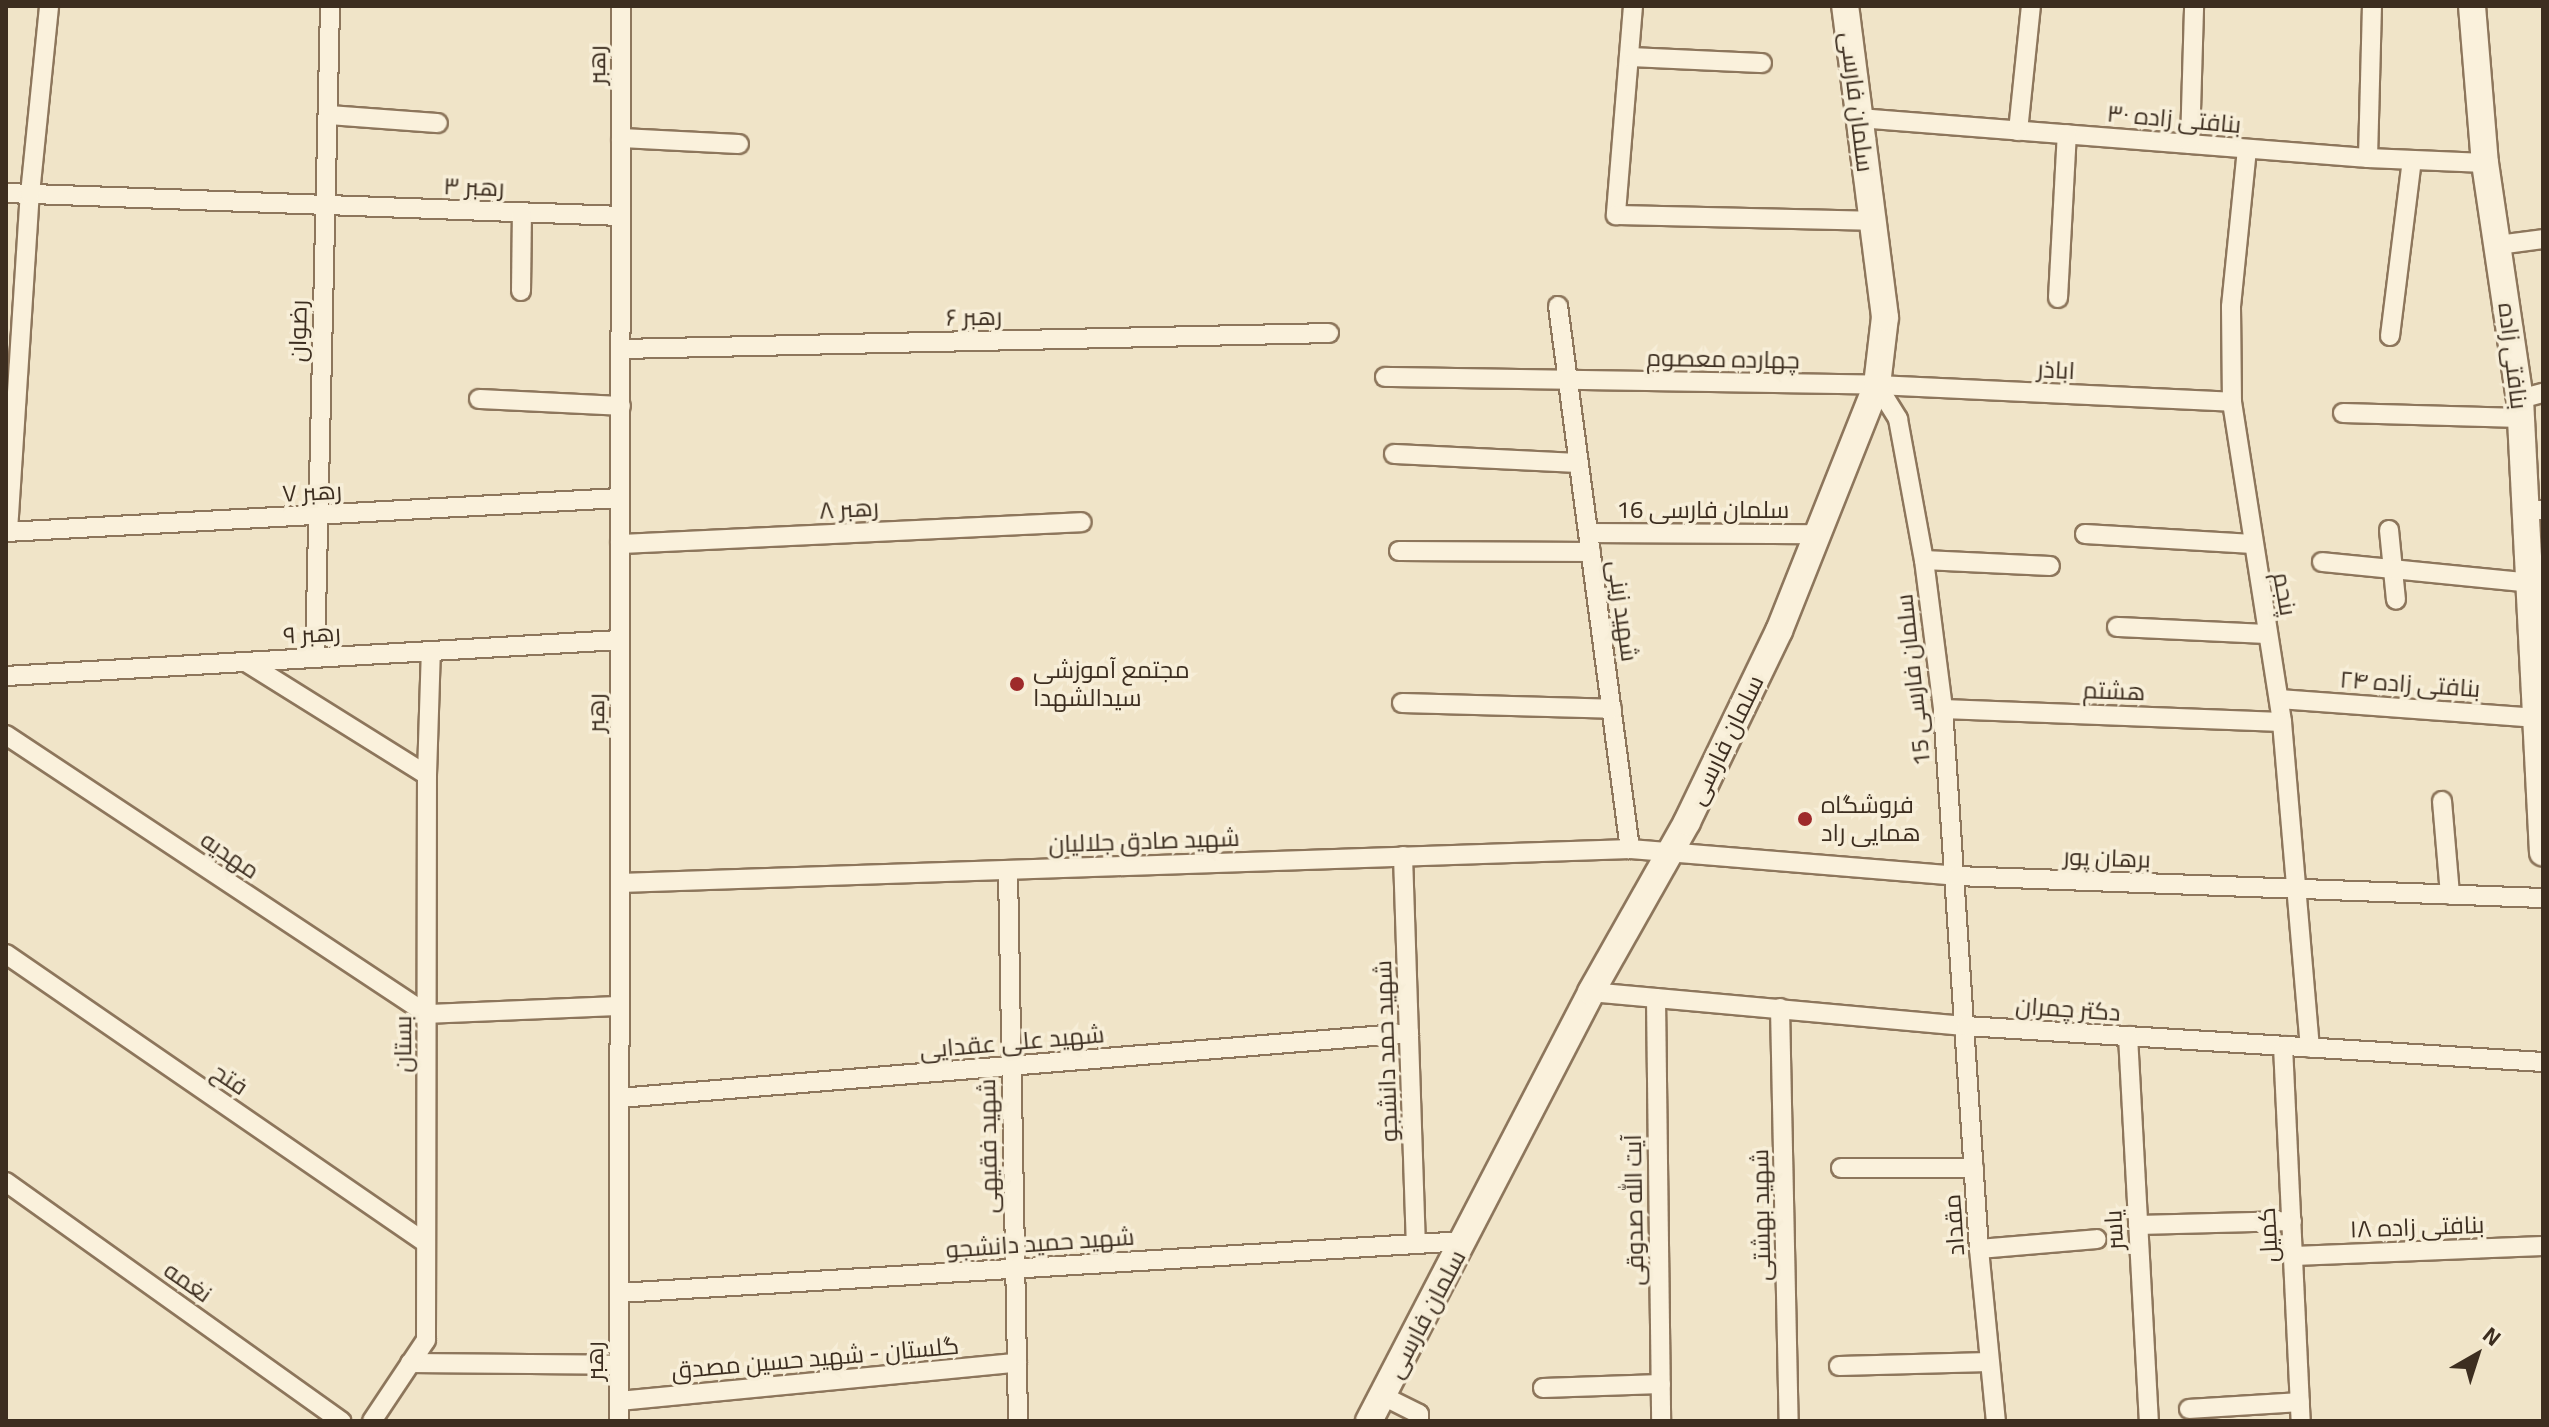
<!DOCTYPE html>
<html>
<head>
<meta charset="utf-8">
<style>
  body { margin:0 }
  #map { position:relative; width:2549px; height:1427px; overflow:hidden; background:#f0e4c8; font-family:Georgia,Cairo,serif }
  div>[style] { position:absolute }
  .roads { filter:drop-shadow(2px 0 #8d765c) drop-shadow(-2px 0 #8d765c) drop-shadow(0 2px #8d765c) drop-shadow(0 -2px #8d765c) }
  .minor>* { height:18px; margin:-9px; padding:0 9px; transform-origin:9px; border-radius:9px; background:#faf1dc }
  .secondary>* { height:26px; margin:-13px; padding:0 13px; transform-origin:13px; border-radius:13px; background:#faf1dc }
  .dots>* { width:22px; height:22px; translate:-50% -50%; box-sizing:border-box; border:4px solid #f7eed8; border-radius:50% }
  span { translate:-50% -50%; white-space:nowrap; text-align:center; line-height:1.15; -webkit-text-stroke:7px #f7eed8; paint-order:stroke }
  .street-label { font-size:24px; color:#3d2e20 }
  .poi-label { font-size:24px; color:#3d2e20 }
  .left { translate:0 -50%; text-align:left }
  .frame { position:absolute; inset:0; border:8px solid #3d2e20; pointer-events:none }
  .north { position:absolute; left:2437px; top:1315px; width:80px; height:80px; -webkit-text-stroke:6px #f7eed8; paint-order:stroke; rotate:39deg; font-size:22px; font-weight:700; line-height:32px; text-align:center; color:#3d2e20 }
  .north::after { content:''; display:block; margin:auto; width:28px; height:36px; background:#3d2e20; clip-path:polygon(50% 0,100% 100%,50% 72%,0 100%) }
</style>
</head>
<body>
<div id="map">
  <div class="roads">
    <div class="minor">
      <div style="left:1633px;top:6px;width:210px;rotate:94.7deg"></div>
      <div style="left:1616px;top:215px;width:256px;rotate:1.3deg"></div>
      <div style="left:1629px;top:57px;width:133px;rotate:2.6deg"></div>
      <div style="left:328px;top:115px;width:110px;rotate:4.2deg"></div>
      <div style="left:1859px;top:118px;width:511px;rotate:4.49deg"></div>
      <div style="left:2368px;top:158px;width:117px;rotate:2.4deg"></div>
      <div style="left:2018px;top:131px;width:126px;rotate:-84.1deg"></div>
      <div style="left:621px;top:138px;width:118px;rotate:2.9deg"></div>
      <div style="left:2190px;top:144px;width:138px;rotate:-88.3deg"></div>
      <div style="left:2247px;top:149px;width:159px;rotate:95.8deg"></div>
      <div style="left:2231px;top:307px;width:95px;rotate:89.4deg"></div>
      <div style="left:2232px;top:402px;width:324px;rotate:81.1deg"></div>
      <div style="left:2282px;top:722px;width:327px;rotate:85.1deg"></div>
      <div style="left:2368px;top:158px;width:152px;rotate:-88.5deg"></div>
      <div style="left:6px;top:193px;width:615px;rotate:2.14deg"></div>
      <div style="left:2498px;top:245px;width:45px;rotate:-7.6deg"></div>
      <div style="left:521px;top:291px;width:78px;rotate:-89.3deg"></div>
      <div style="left:2058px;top:298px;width:164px;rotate:-86.9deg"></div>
      <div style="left:1558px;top:306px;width:548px;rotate:82.45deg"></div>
      <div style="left:2390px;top:336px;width:177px;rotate:-82.9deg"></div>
      <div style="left:621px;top:349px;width:708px;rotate:-1.29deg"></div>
      <div style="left:1385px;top:377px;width:492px;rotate:0.9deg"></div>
      <div style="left:1877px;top:385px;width:355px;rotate:2.7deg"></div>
      <div style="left:1877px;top:385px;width:40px;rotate:58deg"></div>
      <div style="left:1898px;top:419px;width:143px;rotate:79.6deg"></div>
      <div style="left:1924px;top:560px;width:150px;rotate:82.7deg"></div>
      <div style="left:1943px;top:709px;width:541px;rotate:86.19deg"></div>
      <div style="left:1979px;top:1249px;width:173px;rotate:84.4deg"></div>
      <div style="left:479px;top:399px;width:142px;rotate:2.8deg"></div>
      <div style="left:2520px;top:399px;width:24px;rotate:-15deg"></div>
      <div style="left:2343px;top:413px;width:178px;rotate:1.6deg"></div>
      <div style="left:1394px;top:454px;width:185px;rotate:2.8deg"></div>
      <div style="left:2527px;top:510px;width:16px"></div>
      <div style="left:2389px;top:530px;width:70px;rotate:84.3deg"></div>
      <div style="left:8px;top:531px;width:338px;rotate:-86.3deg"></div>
      <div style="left:30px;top:194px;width:189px;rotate:-84.2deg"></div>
      <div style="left:6px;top:532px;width:615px;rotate:-3.17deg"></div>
      <div style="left:1588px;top:533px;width:229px;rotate:0.3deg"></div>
      <div style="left:2085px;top:534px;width:168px;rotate:3.4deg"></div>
      <div style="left:620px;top:544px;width:462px;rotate:-2.7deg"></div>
      <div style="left:1399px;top:551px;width:192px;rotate:0.3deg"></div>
      <div style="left:1924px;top:560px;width:126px;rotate:2.7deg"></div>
      <div style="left:2322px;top:562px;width:210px;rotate:5.7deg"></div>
      <div style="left:2117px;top:627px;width:151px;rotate:2.7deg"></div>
      <div style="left:315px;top:658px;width:652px;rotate:-88.68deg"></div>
      <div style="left:246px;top:662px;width:213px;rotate:32deg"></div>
      <div style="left:6px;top:676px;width:615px;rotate:-3.36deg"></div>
      <div style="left:2279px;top:699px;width:259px;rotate:4.2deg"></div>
      <div style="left:1402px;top:703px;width:210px;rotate:1.6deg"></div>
      <div style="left:1943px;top:709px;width:339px;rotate:2.2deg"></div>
      <div style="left:6px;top:735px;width:505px;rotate:33.53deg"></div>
      <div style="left:427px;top:1014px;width:193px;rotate:-2.4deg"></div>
      <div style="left:2442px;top:801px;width:94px;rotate:85.1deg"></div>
      <div style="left:1403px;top:856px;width:388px;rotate:88.1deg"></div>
      <div style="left:1008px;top:870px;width:551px;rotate:88.96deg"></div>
      <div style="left:620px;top:883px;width:1011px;rotate:-1.93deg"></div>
      <div style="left:1630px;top:849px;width:327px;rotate:4.7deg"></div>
      <div style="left:1956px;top:876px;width:587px;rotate:2.15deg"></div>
      <div style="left:6px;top:954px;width:510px;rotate:34.53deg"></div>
      <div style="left:1591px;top:992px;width:377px;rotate:5.2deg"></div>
      <div style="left:1966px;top:1026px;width:578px;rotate:3.57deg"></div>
      <div style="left:1656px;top:998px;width:423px;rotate:89.3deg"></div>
      <div style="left:1780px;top:1008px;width:413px;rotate:88.8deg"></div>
      <div style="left:2128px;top:1036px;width:386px;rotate:86.9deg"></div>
      <div style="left:2283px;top:1046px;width:375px;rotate:87.3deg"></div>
      <div style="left:619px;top:1098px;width:793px;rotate:-4.7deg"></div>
      <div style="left:1841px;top:1168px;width:133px"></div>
      <div style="left:6px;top:1182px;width:412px;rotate:35.5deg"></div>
      <div style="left:2138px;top:1225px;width:154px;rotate:-1.5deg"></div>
      <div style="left:1979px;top:1249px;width:118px;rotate:-4.8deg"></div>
      <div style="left:2294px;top:1256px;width:249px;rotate:-2.3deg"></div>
      <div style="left:619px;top:1293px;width:848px;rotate:-3.52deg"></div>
      <div style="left:410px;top:1363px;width:209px;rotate:0.5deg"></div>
      <div style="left:1839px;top:1366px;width:150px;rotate:-1.5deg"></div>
      <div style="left:1543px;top:1388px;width:118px;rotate:-1.9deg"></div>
      <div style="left:1383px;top:1396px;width:40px;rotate:26.6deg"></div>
      <div style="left:1419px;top:1414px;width:7px;rotate:90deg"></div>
      <div style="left:619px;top:1401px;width:400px;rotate:-5.5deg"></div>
      <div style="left:2189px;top:1409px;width:111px;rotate:-3.6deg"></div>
      <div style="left:372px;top:1421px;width:97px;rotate:-56.3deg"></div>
      <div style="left:426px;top:1340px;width:565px;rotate:-89.9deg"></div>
      <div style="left:427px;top:775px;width:124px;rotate:-88.2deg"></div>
      <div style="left:619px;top:1421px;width:1415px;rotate:-89.92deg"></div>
    </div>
    <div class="secondary">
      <div style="left:2472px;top:6px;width:158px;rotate:85.3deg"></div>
      <div style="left:2485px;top:163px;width:239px;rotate:81.6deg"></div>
      <div style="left:2520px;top:399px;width:454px;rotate:87.1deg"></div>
      <div style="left:1369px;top:1421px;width:483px;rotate:-62.6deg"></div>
      <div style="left:1591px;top:992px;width:195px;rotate:-60.5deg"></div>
      <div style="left:1687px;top:822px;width:212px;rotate:-64.3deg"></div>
      <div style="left:1779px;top:631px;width:265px;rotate:-68.3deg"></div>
      <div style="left:1877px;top:385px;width:68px;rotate:-83.3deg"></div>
      <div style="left:1885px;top:317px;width:314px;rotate:-97.3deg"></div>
    </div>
  </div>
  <div class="dots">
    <div style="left:1017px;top:684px;background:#9e2a2b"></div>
    <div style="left:1805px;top:819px;background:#9e2a2b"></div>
  </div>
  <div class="street-label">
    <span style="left:597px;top:65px;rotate:-90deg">رهبر</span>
    <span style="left:1857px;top:102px;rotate:83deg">سلمان فارسی</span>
    <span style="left:2174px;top:119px;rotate:5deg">بنافتی زاده ۳۰</span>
    <span style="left:474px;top:187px;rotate:2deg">رهبر ۳</span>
    <span style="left:974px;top:317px;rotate:-1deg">رهبر ۶</span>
    <span style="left:298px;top:331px;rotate:-89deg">رضوان</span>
    <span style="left:2513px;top:356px;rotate:83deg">بنافتی زاده</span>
    <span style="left:1723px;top:359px;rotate:1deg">چهارده معصوم</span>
    <span style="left:2056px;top:370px;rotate:3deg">اباذر</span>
    <span style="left:312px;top:492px;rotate:-3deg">رهبر ۷</span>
    <span style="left:849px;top:509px;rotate:-3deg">رهبر ۸</span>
    <span style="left:1703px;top:510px">سلمان فارسی 16</span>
    <span style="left:2285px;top:594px;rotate:80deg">پنجم</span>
    <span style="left:1623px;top:611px;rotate:82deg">شهید زینی</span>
    <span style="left:312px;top:634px;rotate:-3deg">رهبر ۹</span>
    <span style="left:1913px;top:680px;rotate:-96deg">سلمان فارسی 15</span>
    <span style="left:2410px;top:684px;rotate:4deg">بنافتی زاده ۲۴</span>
    <span style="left:2114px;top:691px;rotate:2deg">هشتم</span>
    <span style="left:596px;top:713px;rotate:-90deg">رهبر</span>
    <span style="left:1726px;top:740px;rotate:-64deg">سلمان فارسی</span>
    <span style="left:1144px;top:841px;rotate:-2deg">شهید صادق جلالیان</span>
    <span style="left:230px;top:855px;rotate:34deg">مهدیه</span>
    <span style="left:2107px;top:858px;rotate:2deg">برهان پور</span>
    <span style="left:2068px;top:1009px;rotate:4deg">دکتر چمران</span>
    <span style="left:1012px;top:1042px;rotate:-5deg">شهید علی عقدایی</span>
    <span style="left:403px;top:1044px;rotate:-90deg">بستان</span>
    <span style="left:1386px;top:1051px;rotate:-92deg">شهید حمد دانشجو</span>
    <span style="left:230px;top:1079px;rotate:34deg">فتح</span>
    <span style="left:988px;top:1146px;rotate:-91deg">شهید فقیهی</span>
    <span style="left:1634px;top:1210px;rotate:-91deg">آیت الله صدوقی</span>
    <span style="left:1761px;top:1215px;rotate:-91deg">شهید بهشتی</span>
    <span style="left:1954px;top:1225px;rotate:-94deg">مقداد</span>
    <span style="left:2417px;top:1227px;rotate:-2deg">بنافتی زاده ۱۸</span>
    <span style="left:2114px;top:1230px;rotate:-93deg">یاسر</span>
    <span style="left:2268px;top:1235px;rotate:-93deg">کمیل</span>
    <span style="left:1040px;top:1243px;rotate:-4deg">شهید حمید دانشجو</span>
    <span style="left:188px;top:1282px;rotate:35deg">نغمه</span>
    <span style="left:1426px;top:1314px;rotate:-62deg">سلمان فارسی</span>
    <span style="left:815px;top:1358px;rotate:-5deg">گلستان - شهید حسین مصدق</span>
    <span style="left:595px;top:1361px;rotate:-90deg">رهبر</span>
  </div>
  <div class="poi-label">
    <span class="left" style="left:1033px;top:684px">مجتمع آموزشی<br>سیدالشهدا</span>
    <span class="left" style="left:1821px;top:819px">فروشگاه<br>همایی راد</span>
  </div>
  <div class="frame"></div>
  <div class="north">N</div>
</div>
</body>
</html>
